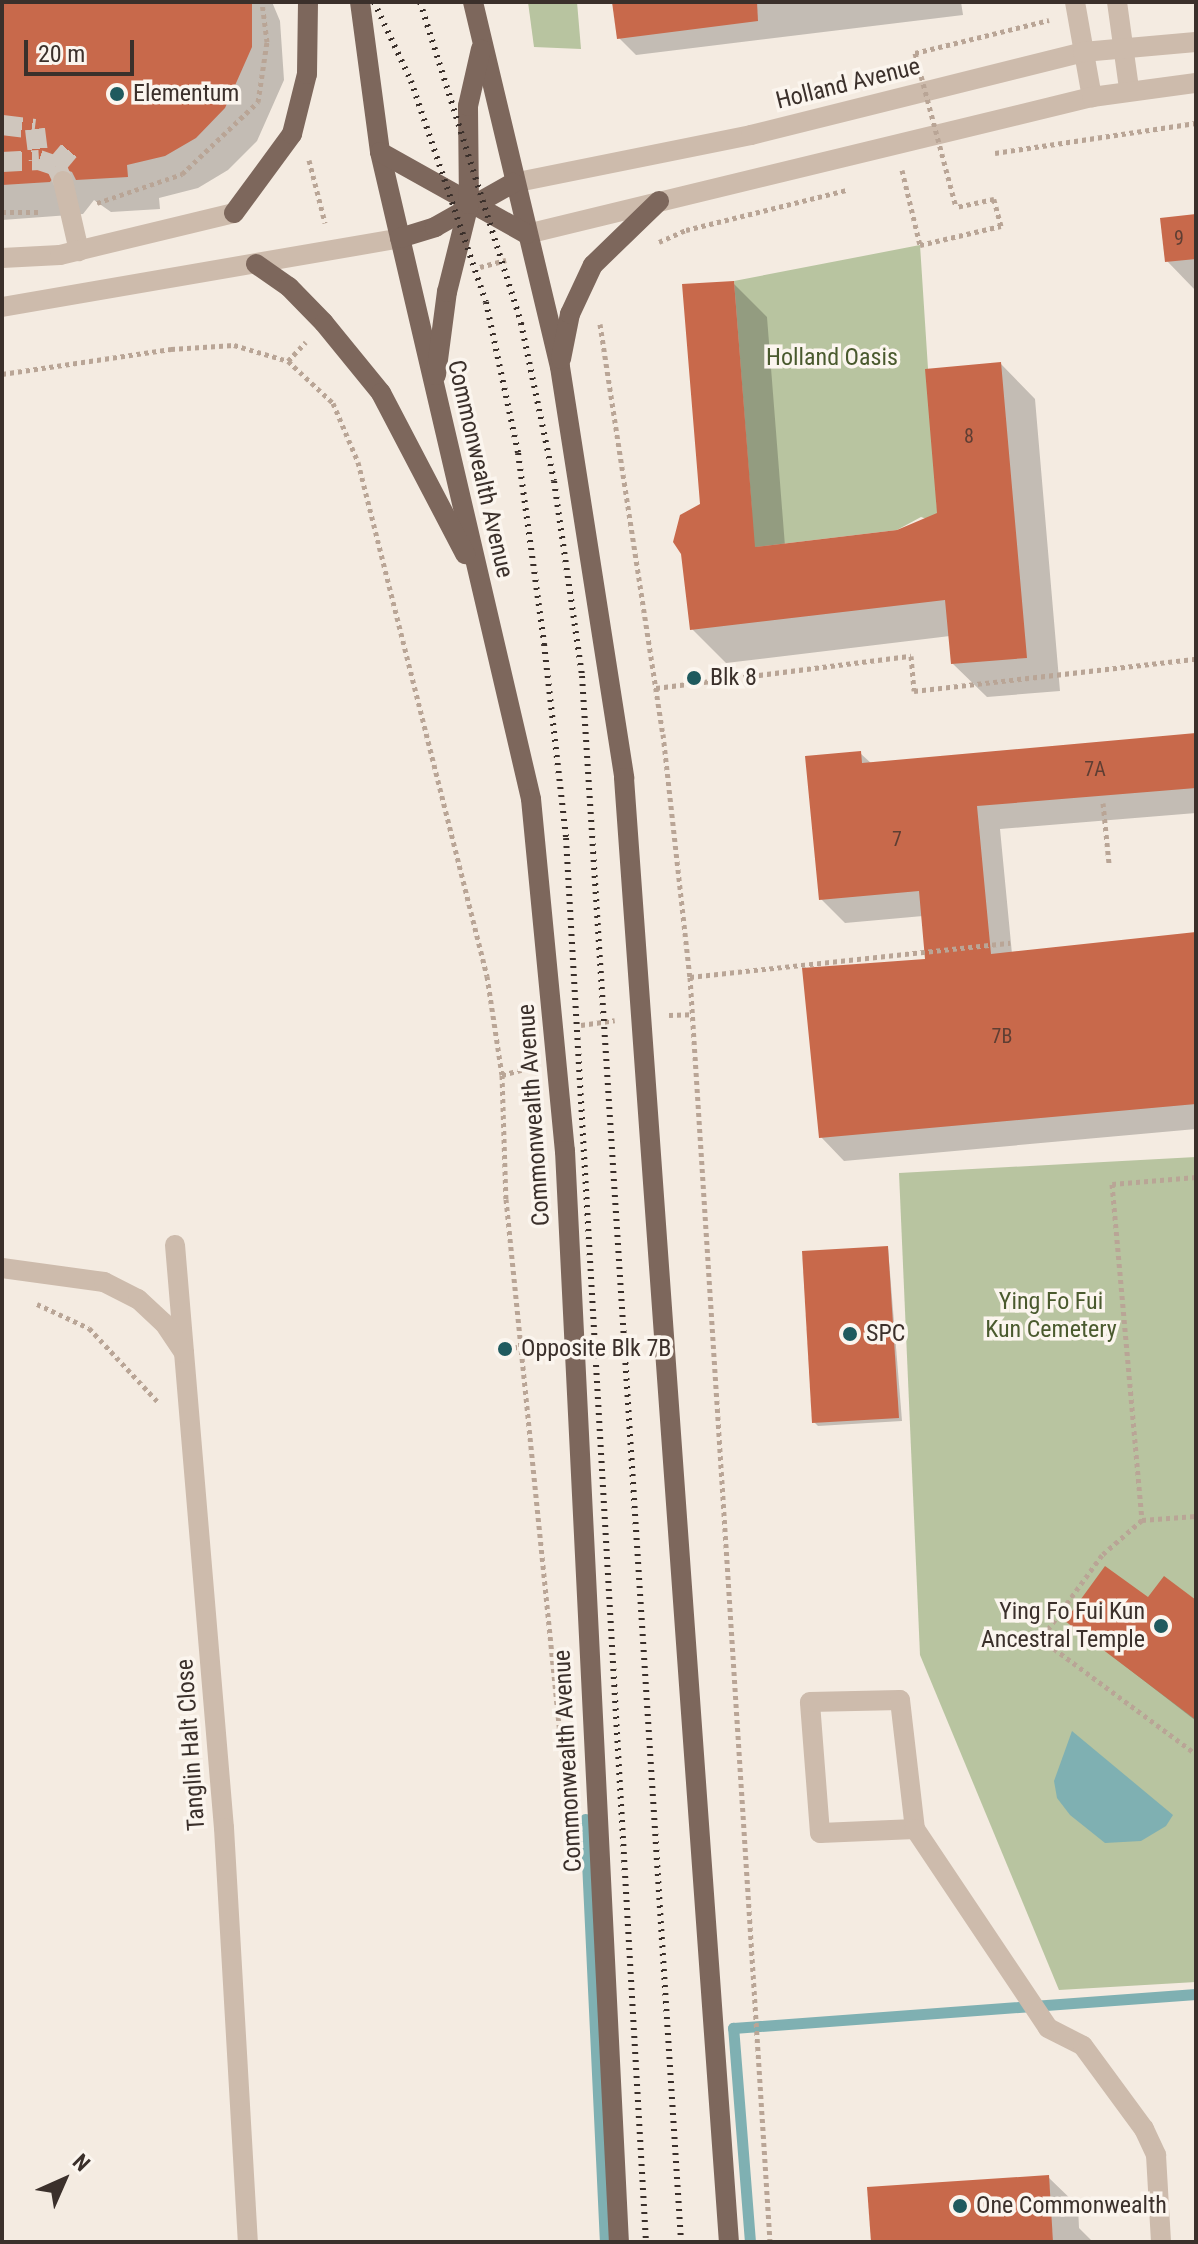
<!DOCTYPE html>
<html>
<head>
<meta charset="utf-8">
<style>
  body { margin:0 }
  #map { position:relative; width:1198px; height:2244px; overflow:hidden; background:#f4ebe1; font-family:"Roboto Condensed",sans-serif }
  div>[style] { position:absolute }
  .green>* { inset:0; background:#b8c4a0 }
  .water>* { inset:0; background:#7fb0b2 }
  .shadow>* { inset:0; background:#0003 }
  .stream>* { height:11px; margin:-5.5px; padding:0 5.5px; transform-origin:5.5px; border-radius:5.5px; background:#7fb0b2 }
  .building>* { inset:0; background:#c8694b }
  .minor-tunnel>* { height:20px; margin-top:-10px; transform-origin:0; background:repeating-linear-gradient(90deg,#cfc6bd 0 20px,transparent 0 30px) }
  .path>* { height:5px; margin-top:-2.5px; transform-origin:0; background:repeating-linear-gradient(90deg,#b9a596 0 4px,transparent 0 8px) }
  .minor>* { height:20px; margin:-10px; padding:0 10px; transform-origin:10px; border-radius:10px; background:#cdbbac }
  .major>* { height:20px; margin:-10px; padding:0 10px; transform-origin:10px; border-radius:10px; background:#7d675c }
  .rail>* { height:6px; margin-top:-3px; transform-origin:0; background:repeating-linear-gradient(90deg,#3b302b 0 2px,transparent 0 8px) }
  .path-bridge>* { height:5px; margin-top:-2.5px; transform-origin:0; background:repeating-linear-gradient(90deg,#b9a596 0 4px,transparent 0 8px) }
  .dots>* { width:22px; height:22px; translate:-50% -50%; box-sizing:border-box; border:4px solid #fbf5ee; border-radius:50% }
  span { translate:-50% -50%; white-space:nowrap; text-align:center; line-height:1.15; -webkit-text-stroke:7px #fbf5ee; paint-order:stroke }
  .number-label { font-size:20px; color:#5e3e33 }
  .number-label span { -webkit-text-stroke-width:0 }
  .street-label { font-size:24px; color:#3b302b }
  .poi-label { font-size:24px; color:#3b302b }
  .left { translate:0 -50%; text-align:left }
  .right { translate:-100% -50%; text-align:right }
  .park-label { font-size:24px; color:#4a5a2e }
  .frame { position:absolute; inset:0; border:4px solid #3b302b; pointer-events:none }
  .north { position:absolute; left:24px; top:2140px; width:80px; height:80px; -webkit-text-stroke:6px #fbf5ee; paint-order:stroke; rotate:45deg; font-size:22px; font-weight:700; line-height:32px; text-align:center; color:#3b302b }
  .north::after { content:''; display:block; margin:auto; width:28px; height:36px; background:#3b302b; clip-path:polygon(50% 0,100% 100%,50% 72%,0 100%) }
  .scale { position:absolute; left:24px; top:40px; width:110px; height:36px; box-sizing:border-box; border:4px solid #3b302b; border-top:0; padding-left:10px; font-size:24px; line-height:28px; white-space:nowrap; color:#3b302b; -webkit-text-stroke:6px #fbf5ee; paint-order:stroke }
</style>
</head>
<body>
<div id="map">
  <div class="green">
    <div style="clip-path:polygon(528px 2px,577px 2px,581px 49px,534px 47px)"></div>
    <div style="clip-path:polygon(920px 245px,938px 523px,921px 517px,897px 530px,740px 549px,752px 513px,734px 281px)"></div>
    <div style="clip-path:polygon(1196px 1157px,1196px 1982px,1059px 1990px,920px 1655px,899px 1173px)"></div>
  </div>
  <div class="water">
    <div style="clip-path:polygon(1072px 1731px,1173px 1815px,1166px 1826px,1141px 1841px,1105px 1843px,1070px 1815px,1057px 1798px,1054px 1781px)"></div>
  </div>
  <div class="shadow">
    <div style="clip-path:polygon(2px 2px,272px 2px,280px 21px,284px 80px,257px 141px,228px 170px,198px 188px,159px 198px,160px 209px,111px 212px,94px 200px,83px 214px,2px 220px)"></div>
    <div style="clip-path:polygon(614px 2px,961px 2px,963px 15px,636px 55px,619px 38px)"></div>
    <div style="clip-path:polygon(1196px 216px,1196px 291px,1167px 261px)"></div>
    <div style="clip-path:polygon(733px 283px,767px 317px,785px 546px,897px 532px,939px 514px,1001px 364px,1035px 399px,1060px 691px,987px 697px,952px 663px,950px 636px,726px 663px,692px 629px,702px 505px)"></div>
    <div style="clip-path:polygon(1196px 735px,1196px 813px,1000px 829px,1012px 954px,1196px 934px,1196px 1129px,844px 1161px,821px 1137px,927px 961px,923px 916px,845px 923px,821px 899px,860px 753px,872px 764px)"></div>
    <div style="clip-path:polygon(888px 1248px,902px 1421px,818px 1426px,814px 1422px)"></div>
    <div style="clip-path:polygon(1148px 1600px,1196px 1603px,1196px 1721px,1067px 1621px)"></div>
    <div style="clip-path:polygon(1048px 2177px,1078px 2206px,1079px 2228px,1093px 2242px,873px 2242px)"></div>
  </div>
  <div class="stream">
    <div style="left:585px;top:1819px;width:423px;rotate:87.3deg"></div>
    <div style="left:750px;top:2242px;width:215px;rotate:-94.5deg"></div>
    <div style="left:733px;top:2028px;width:464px;rotate:-4.2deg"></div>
  </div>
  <div class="building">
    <div style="clip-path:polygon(2px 2px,252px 2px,252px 47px,225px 108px,196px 138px,165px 156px,127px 165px,128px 177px,76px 180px,72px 172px,61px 168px,50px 182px,2px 185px)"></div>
    <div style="clip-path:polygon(612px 2px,757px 2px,758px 21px,617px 39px)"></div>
    <div style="clip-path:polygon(1196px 214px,1196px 259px,1165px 262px,1160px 218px)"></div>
    <div style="clip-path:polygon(734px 281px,755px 547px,897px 530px,937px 513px,925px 369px,1001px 362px,1027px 658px,951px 664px,945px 600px,690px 630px,681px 554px,673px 542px,680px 515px,700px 504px,682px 284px)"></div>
    <div style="clip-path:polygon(1196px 733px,1196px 788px,977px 806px,991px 954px,1196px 932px,1196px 1104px,819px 1138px,802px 968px,925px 959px,919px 891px,819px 900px,805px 756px,861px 751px,862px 763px)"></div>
    <div style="clip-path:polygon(888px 1246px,899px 1418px,812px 1423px,802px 1251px)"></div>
    <div style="clip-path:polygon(1105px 1566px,1148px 1597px,1164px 1576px,1196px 1600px,1196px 1720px,1065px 1621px)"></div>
    <div style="clip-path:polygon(1049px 2175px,1053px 2242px,871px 2242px,867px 2187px)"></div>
  </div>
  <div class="minor-tunnel">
    <div style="left:2px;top:125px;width:33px;rotate:7deg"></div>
    <div style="left:35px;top:129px;width:31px;rotate:83deg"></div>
    <div style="left:2px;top:162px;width:37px;rotate:-3deg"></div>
    <div style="left:39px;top:160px;width:18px;rotate:19deg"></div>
    <div style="left:56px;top:166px;width:17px;rotate:65deg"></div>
    <div style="left:56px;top:166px;width:26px;rotate:-50deg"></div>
  </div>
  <div class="path">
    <div style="left:915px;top:53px;width:138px;rotate:-13.8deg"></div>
    <div style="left:995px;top:153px;width:203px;rotate:-8.5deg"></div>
    <div style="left:309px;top:160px;width:65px;rotate:75.7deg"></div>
    <div style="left:902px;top:170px;width:77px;rotate:76.5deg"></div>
    <div style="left:920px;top:245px;width:83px;rotate:-13.2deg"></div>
    <div style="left:1001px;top:226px;width:28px;rotate:-105deg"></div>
    <div style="left:994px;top:199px;width:39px;rotate:168deg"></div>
    <div style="left:97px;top:203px;width:90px;rotate:-18.8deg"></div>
    <div style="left:182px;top:174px;width:105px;rotate:-43.5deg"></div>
    <div style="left:258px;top:102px;width:61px;rotate:-81.5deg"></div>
    <div style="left:267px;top:42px;width:40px;rotate:-97.1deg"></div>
    <div style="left:2px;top:212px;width:39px"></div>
    <div style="left:659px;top:242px;width:30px;rotate:-24deg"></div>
    <div style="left:686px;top:230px;width:165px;rotate:-14deg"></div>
    <div style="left:480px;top:267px;width:27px;rotate:-15deg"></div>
    <div style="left:600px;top:324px;width:415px;rotate:81.3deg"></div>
    <div style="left:663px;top:734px;width:244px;rotate:83.7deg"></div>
    <div style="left:690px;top:977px;width:1268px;rotate:86.38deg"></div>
    <div style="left:288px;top:361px;width:26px;rotate:-47deg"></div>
    <div style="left:2px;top:374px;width:171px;rotate:-8.4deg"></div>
    <div style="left:171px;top:349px;width:63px;rotate:-3.6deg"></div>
    <div style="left:234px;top:345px;width:56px;rotate:16.5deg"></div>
    <div style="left:288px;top:361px;width:62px;rotate:43deg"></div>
    <div style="left:333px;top:403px;width:64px;rotate:67deg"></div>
    <div style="left:358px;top:462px;width:530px;rotate:75.91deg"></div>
    <div style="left:487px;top:976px;width:100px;rotate:81.4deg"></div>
    <div style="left:502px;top:1075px;width:124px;rotate:88.2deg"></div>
    <div style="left:506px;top:1199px;width:578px;rotate:84.24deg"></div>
    <div style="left:656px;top:688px;width:257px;rotate:-7.2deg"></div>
    <div style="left:911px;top:656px;width:35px;rotate:85deg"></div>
    <div style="left:914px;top:691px;width:284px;rotate:-6.5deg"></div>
    <div style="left:1103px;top:803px;width:60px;rotate:84.3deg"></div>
    <div style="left:690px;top:977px;width:322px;rotate:-6.1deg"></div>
    <div style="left:669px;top:1015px;width:23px;rotate:-2deg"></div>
    <div style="left:581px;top:1025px;width:34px;rotate:-8deg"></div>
    <div style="left:502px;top:1075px;width:27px;rotate:-15deg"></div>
    <div style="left:1196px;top:1177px;width:84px;rotate:175.2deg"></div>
    <div style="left:1112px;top:1184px;width:337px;rotate:84.9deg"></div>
    <div style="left:1142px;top:1520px;width:54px;rotate:-4.2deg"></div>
    <div style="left:37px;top:1304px;width:57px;rotate:24.8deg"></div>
    <div style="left:89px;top:1328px;width:100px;rotate:47deg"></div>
    <div style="left:505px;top:1349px;width:18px;rotate:-9deg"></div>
    <div style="left:1142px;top:1520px;width:53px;rotate:138.8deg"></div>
    <div style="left:1102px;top:1555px;width:104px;rotate:126deg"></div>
    <div style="left:1041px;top:1639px;width:193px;rotate:36.6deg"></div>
  </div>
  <div class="minor">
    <div style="left:1075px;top:2px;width:97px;rotate:79.9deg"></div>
    <div style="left:1117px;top:2px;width:88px;rotate:82.1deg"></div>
    <div style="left:63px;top:181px;width:72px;rotate:77.1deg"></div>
    <div style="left:513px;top:183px;width:243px;rotate:-11.4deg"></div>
    <div style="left:751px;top:135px;width:342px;rotate:-14deg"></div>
    <div style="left:1083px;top:52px;width:113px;rotate:-5.1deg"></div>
    <div style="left:527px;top:234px;width:581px;rotate:-13.63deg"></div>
    <div style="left:1092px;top:97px;width:105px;rotate:-7.7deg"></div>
    <div style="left:2px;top:258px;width:58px;rotate:-3deg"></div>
    <div style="left:60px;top:255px;width:179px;rotate:-13.6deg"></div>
    <div style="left:2px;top:307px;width:404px;rotate:-9.8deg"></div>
    <div style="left:175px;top:1245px;width:585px;rotate:85.2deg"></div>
    <div style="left:224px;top:1828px;width:415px;rotate:86.7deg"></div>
    <div style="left:2px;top:1268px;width:103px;rotate:7.8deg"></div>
    <div style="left:104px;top:1282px;width:38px;rotate:27deg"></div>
    <div style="left:138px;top:1299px;width:35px;rotate:43deg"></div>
    <div style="left:164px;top:1323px;width:36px;rotate:56deg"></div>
    <div style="left:915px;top:1829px;width:95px;rotate:177.6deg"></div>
    <div style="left:820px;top:1833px;width:131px;rotate:-94.4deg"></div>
    <div style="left:810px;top:1702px;width:90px;rotate:-1.3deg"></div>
    <div style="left:900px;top:1700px;width:130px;rotate:83.4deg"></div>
    <div style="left:915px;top:1829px;width:239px;rotate:56.2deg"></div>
    <div style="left:1048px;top:2028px;width:39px;rotate:27deg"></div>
    <div style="left:1083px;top:2046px;width:103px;rotate:53.7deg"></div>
    <div style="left:1144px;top:2129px;width:29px;rotate:65deg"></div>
    <div style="left:1156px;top:2155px;width:87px;rotate:86.7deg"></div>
  </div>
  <div class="major">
    <div style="left:360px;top:2px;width:151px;rotate:82.4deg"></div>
    <div style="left:380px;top:152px;width:664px;rotate:76.86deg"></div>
    <div style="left:531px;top:799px;width:354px;rotate:84.5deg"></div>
    <div style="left:565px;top:1151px;width:1092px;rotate:87.17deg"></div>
    <div style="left:473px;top:2px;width:375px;rotate:76.6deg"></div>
    <div style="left:560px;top:367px;width:416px;rotate:81.1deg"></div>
    <div style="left:624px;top:778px;width:1468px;rotate:85.9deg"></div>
    <div style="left:380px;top:152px;width:168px;rotate:29.2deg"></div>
    <div style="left:234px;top:213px;width:98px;rotate:-53.7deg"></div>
    <div style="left:292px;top:134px;width:62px;rotate:-76deg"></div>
    <div style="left:307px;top:74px;width:72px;rotate:-89.2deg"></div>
    <div style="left:400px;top:238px;width:37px;rotate:-17deg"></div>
    <div style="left:435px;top:227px;width:90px;rotate:-29.4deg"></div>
    <div style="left:256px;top:264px;width:40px;rotate:34.9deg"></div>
    <div style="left:289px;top:287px;width:50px;rotate:45.8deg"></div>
    <div style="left:324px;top:323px;width:90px;rotate:50.8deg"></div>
    <div style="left:381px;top:393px;width:182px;rotate:62.4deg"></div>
    <div style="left:561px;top:359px;width:46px;rotate:-78.7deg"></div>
    <div style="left:570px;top:314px;width:54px;rotate:-64.9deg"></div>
    <div style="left:593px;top:265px;width:92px;rotate:-44.1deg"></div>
    <div style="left:436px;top:375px;width:84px;rotate:-82.5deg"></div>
    <div style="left:447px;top:292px;width:91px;rotate:-76deg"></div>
    <div style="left:469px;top:204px;width:98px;rotate:-90.6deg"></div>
    <div style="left:468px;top:106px;width:58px;rotate:-77.2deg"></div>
  </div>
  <div class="rail">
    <div style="left:374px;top:2px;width:87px;rotate:64.9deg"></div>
    <div style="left:411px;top:81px;width:233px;rotate:71.3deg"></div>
    <div style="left:486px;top:302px;width:154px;rotate:78deg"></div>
    <div style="left:518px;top:453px;width:193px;rotate:82.2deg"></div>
    <div style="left:544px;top:644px;width:195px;rotate:83.5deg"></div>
    <div style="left:566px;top:838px;width:1406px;rotate:86.74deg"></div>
    <div style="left:420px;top:2px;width:337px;rotate:72.5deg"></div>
    <div style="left:521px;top:323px;width:161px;rotate:78.2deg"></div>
    <div style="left:554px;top:481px;width:197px;rotate:81.8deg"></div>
    <div style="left:582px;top:676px;width:1569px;rotate:86.38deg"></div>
  </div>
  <div class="path-bridge">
    <div style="left:915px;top:53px;width:159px;rotate:75.1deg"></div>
  </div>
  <div class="dots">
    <div style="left:117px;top:94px;background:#1f5a5e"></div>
    <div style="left:694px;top:678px;background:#1f5a5e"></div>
    <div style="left:850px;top:1334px;background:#1f5a5e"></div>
    <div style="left:505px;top:1349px;background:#1f5a5e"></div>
    <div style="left:1161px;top:1626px;background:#1f5a5e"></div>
    <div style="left:960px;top:2206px;background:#1f5a5e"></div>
  </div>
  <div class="number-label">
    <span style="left:1179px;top:238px">9</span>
    <span style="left:969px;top:436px">8</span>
    <span style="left:1095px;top:769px">7A</span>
    <span style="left:897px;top:839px">7</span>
    <span style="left:1002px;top:1036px">7B</span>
  </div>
  <div class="street-label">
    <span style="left:848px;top:84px;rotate:-14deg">Holland Avenue</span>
    <span style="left:480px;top:469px;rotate:77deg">Commonwealth Avenue</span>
    <span style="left:534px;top:1115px;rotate:-94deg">Commonwealth Avenue</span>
    <span style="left:191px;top:1745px;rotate:-94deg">Tanglin Halt Close</span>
    <span style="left:568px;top:1761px;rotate:-93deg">Commonwealth Avenue</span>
  </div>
  <div class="poi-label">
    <span class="left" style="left:133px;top:94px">Elementum</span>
    <span class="left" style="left:710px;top:678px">Blk 8</span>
    <span class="left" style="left:866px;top:1334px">SPC</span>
    <span class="left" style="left:521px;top:1349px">Opposite Blk 7B</span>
    <span class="right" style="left:1145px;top:1626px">Ying Fo Fui Kun<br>Ancestral Temple</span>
    <span class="left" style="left:976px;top:2206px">One Commonwealth</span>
  </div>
  <div class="park-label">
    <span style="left:832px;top:358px">Holland Oasis</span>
    <span style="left:1051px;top:1316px">Ying Fo Fui<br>Kun Cemetery</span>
  </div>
  <div class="frame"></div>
  <div class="north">N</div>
  <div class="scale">20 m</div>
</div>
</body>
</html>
